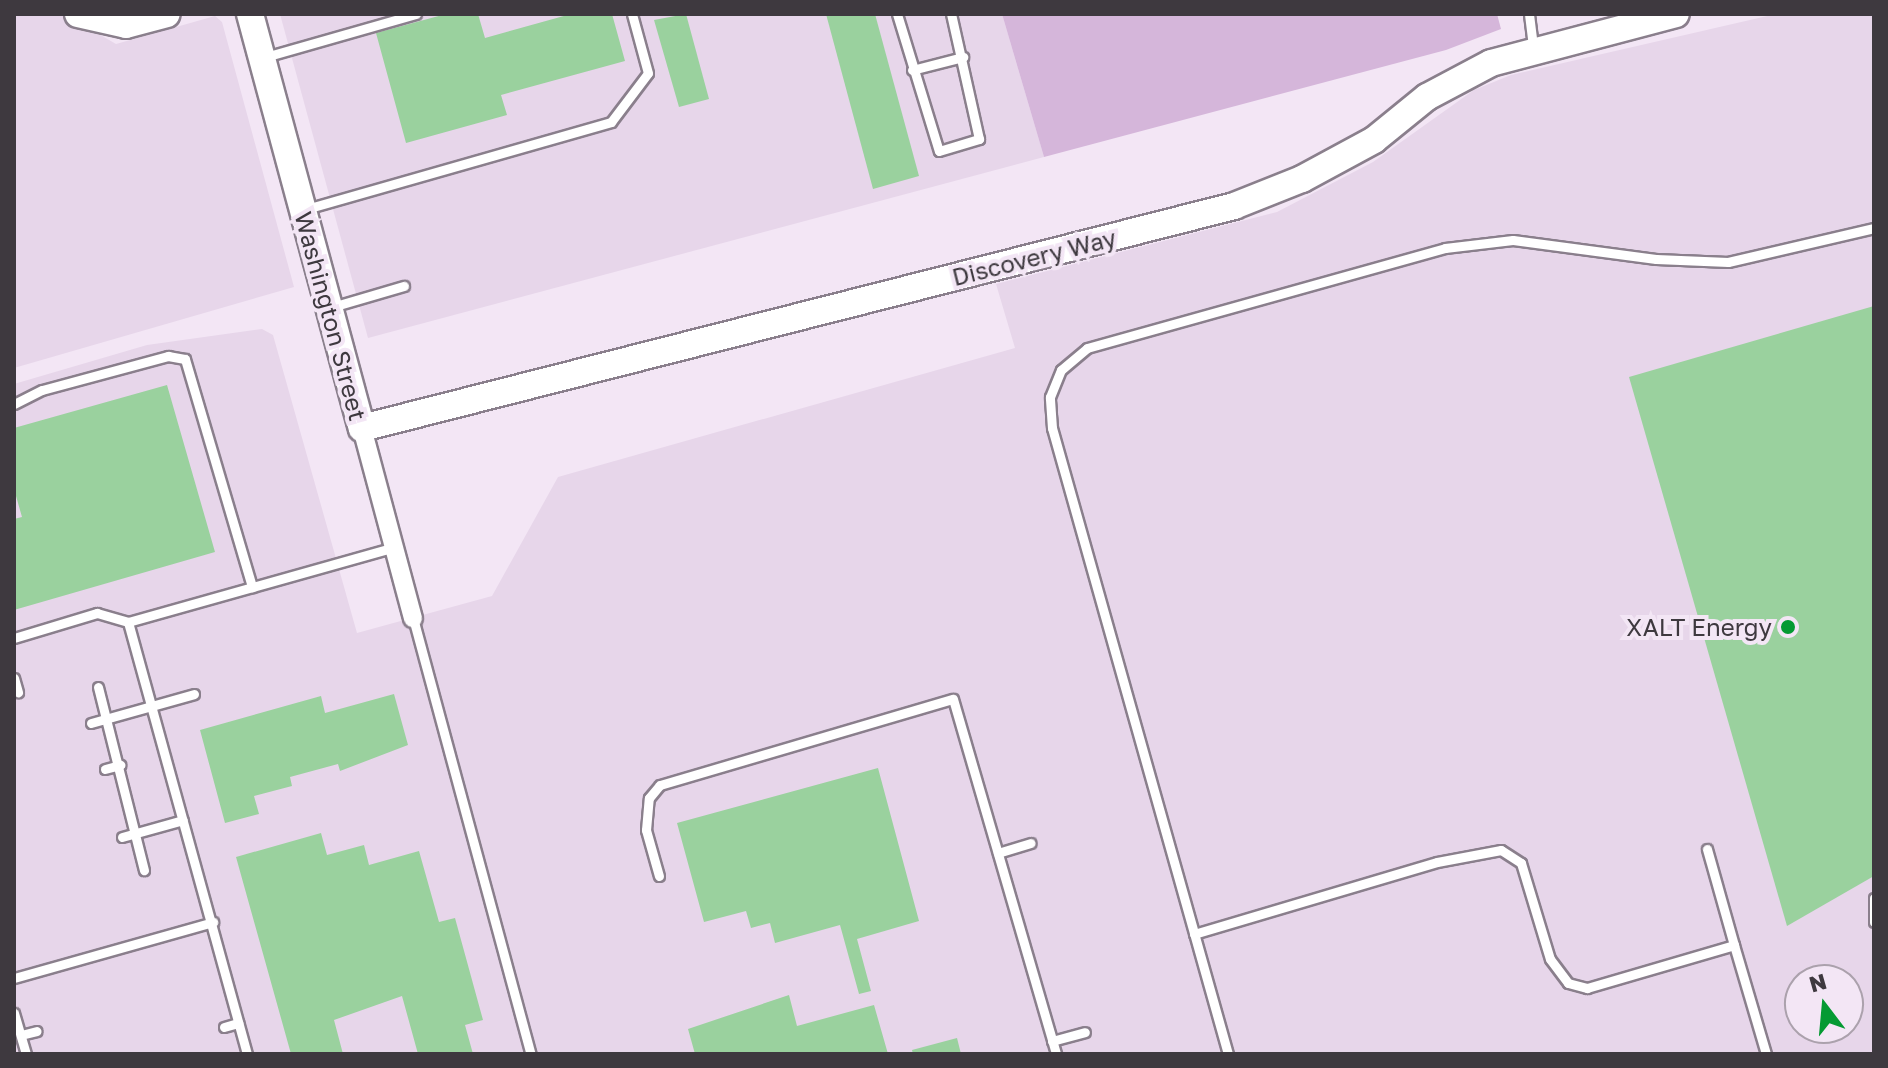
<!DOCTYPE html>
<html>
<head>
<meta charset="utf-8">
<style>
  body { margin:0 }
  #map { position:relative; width:1888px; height:1068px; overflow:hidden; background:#f3e6f5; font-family:"Golos Text",sans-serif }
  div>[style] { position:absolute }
  .built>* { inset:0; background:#e7d6ea }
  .green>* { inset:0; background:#d5b6da }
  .building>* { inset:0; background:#9ad19e }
  .roads { filter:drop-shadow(2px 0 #8a7f8c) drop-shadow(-2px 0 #8a7f8c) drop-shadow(0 2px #8a7f8c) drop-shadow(0 -2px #8a7f8c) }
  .lane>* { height:9px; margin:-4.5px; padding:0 4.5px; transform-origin:4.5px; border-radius:4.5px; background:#fff }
  .street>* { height:18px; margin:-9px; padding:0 9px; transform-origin:9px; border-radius:9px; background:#fff }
  .secondary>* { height:26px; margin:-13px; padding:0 13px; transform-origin:13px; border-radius:13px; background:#fff }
  .dots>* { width:22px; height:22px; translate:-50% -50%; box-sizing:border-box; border:4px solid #f3e6f5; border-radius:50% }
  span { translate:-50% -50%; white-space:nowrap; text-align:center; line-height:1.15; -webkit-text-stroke:8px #f3e6f5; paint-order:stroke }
  .street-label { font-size:24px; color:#3e393f }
  .poi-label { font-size:24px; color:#3e393f }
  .right { translate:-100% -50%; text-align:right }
  .frame { position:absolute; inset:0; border:16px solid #3e393f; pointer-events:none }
  .north { position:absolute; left:1784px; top:964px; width:80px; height:80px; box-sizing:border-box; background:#f3e6f5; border:2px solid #aba1ac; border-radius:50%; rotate:344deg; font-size:22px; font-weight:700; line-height:32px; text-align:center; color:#3e393f }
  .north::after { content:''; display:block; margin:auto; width:28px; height:36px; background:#059a33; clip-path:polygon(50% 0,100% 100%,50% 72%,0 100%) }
</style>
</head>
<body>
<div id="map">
  <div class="built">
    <div style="clip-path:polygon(14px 14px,64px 14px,116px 44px,215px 16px,222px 22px,294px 287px,14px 368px)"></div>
    <div style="clip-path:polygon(280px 14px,1002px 14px,1044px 157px,368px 338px)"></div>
    <div style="clip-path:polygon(evenodd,1776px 14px,1874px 14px,1874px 1054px,14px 1054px,14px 384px,147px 345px,262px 329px,273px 335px,357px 633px,492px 596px,558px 477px,1015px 348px,996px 284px,1277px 212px,1373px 162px,1474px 90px,1511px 75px,1776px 14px,1800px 980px,1848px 980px,1848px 1028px,1800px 1028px,1800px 980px)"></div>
  </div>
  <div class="green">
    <div style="clip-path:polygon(1002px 14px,1497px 14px,1501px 29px,1446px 50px,1044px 157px)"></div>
  </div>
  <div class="building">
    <div style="clip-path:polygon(446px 14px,478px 14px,485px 38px,571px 14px,612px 14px,625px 61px,501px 95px,507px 115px,406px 143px,376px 33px)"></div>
    <div style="clip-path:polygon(686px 14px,709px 99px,679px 107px,654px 20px)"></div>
    <div style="clip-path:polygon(826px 14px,875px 14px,919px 176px,873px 189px)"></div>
    <div style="clip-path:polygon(1874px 306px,1874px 876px,1787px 926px,1629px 377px)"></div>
    <div style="clip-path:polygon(167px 385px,215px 552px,14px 610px,14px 519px,22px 517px,14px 489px,14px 428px)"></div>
    <div style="clip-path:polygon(394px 694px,408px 745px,340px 771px,338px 764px,290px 777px,292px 786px,254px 796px,259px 814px,225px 823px,200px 730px,321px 696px,325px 713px)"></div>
    <div style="clip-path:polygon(878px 768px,919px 921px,857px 939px,871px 991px,859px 994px,840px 925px,775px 943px,770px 923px,751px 928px,746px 911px,704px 922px,677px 823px)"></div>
    <div style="clip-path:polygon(321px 833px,327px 855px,364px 845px,369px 865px,419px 851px,439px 922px,455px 918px,483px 1020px,465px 1025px,473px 1054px,418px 1054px,402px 996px,334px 1020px,343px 1054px,291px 1054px,236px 857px)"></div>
    <div style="clip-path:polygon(789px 995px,797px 1026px,874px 1005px,888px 1054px,695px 1054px,688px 1029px)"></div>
    <div style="clip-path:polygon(957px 1038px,961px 1054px,913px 1054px,912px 1050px)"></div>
  </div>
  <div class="roads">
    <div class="lane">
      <div style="left:897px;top:14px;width:143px;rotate:73deg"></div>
      <div style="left:939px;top:151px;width:42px;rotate:-16.7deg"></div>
      <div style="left:979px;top:139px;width:128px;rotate:-102.6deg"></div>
      <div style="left:1529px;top:14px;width:35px;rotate:83deg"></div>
      <div style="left:265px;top:57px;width:157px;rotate:-15.9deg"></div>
      <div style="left:912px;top:70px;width:53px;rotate:-14.3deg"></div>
      <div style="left:306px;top:209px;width:317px;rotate:-15.9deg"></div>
      <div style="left:611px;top:122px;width:61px;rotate:-52.9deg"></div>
      <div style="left:648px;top:73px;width:61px;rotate:-105.2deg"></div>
      <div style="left:332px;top:307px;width:75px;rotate:-16.3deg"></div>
      <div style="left:14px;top:404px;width:31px;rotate:-27deg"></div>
      <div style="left:42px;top:390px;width:131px;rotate:-15.1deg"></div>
      <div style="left:168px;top:356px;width:17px;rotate:10deg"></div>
      <div style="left:185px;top:359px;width:238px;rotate:73.6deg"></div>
      <div style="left:413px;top:618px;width:452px;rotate:74.9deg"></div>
      <div style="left:14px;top:638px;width:87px;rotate:-16.8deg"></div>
      <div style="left:97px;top:613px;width:32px;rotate:16deg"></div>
      <div style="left:14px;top:678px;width:15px;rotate:74deg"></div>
      <div style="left:98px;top:687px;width:189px;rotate:75.9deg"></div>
      <div style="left:91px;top:723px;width:107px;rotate:-15.7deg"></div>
      <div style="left:105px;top:769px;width:16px;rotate:-15deg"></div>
      <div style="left:122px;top:837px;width:63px;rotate:-15.6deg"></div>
      <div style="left:1707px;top:849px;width:100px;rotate:74.3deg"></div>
      <div style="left:998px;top:853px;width:34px;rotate:-17deg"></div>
      <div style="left:659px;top:876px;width:48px;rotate:-105.8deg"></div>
      <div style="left:646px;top:830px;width:32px;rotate:-85deg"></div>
      <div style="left:649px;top:798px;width:17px;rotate:-50deg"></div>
      <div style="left:660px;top:785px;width:305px;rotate:-16.4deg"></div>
      <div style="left:953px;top:699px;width:370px;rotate:73.8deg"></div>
      <div style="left:1874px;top:898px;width:24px;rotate:90deg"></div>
      <div style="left:1194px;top:934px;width:253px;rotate:-16.5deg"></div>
      <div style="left:1437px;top:862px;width:65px;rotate:-10.6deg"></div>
      <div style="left:1501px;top:850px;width:24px;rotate:33deg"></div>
      <div style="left:1521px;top:863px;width:100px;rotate:73.2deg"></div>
      <div style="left:1550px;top:959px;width:30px;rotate:53deg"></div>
      <div style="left:1568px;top:983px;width:20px;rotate:15deg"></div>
      <div style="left:1587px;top:988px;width:153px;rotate:-16.3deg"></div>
      <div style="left:1734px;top:945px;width:114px;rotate:73.6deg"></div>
      <div style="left:14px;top:978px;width:207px;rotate:-15.7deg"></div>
      <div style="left:14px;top:1013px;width:43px;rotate:73.7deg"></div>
      <div style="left:224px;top:1027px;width:15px;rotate:-16deg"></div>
      <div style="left:21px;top:1035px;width:16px;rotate:-14deg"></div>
      <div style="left:1052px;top:1041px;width:34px;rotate:-15deg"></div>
      <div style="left:247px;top:1054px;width:448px;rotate:-105.4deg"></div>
      <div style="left:128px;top:622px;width:276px;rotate:-15.7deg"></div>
      <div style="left:1228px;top:1054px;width:650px;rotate:-105.7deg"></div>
      <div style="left:1052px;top:428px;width:31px;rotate:-94deg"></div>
      <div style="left:1050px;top:397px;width:29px;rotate:-68deg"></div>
      <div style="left:1061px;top:370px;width:34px;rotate:-40deg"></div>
      <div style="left:1087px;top:348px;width:372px;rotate:-15.6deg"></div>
      <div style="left:1445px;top:248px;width:68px;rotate:-6.7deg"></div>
      <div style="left:1513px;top:240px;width:144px;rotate:7.6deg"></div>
      <div style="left:1656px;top:259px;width:72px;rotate:2.4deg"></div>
      <div style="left:1728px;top:262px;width:150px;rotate:-13.1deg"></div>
    </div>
    <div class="street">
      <div style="left:362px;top:428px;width:197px;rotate:75deg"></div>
    </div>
    <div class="secondary">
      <div style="left:78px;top:14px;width:49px;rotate:12.9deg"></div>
      <div style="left:126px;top:25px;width:42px;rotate:-15deg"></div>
      <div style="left:250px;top:14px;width:429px;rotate:74.9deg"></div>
      <div style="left:362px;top:428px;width:900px;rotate:-14.28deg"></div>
      <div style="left:1234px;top:206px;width:73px;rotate:-21.7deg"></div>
      <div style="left:1302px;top:179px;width:82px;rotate:-28.4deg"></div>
      <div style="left:1374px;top:140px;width:68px;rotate:-39.1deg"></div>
      <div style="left:1427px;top:97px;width:72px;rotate:-28deg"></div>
      <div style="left:1491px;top:63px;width:191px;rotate:-14.8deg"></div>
    </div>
  </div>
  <div class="dots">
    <div style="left:1788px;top:627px;background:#059a33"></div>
  </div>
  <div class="street-label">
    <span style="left:1034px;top:257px;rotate:-14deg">Discovery Way</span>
    <span style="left:331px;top:316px;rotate:75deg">Washington Street</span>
  </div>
  <div class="poi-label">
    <span class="right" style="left:1772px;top:627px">XALT Energy</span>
  </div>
  <div class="frame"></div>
  <div class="north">N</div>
</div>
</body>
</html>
